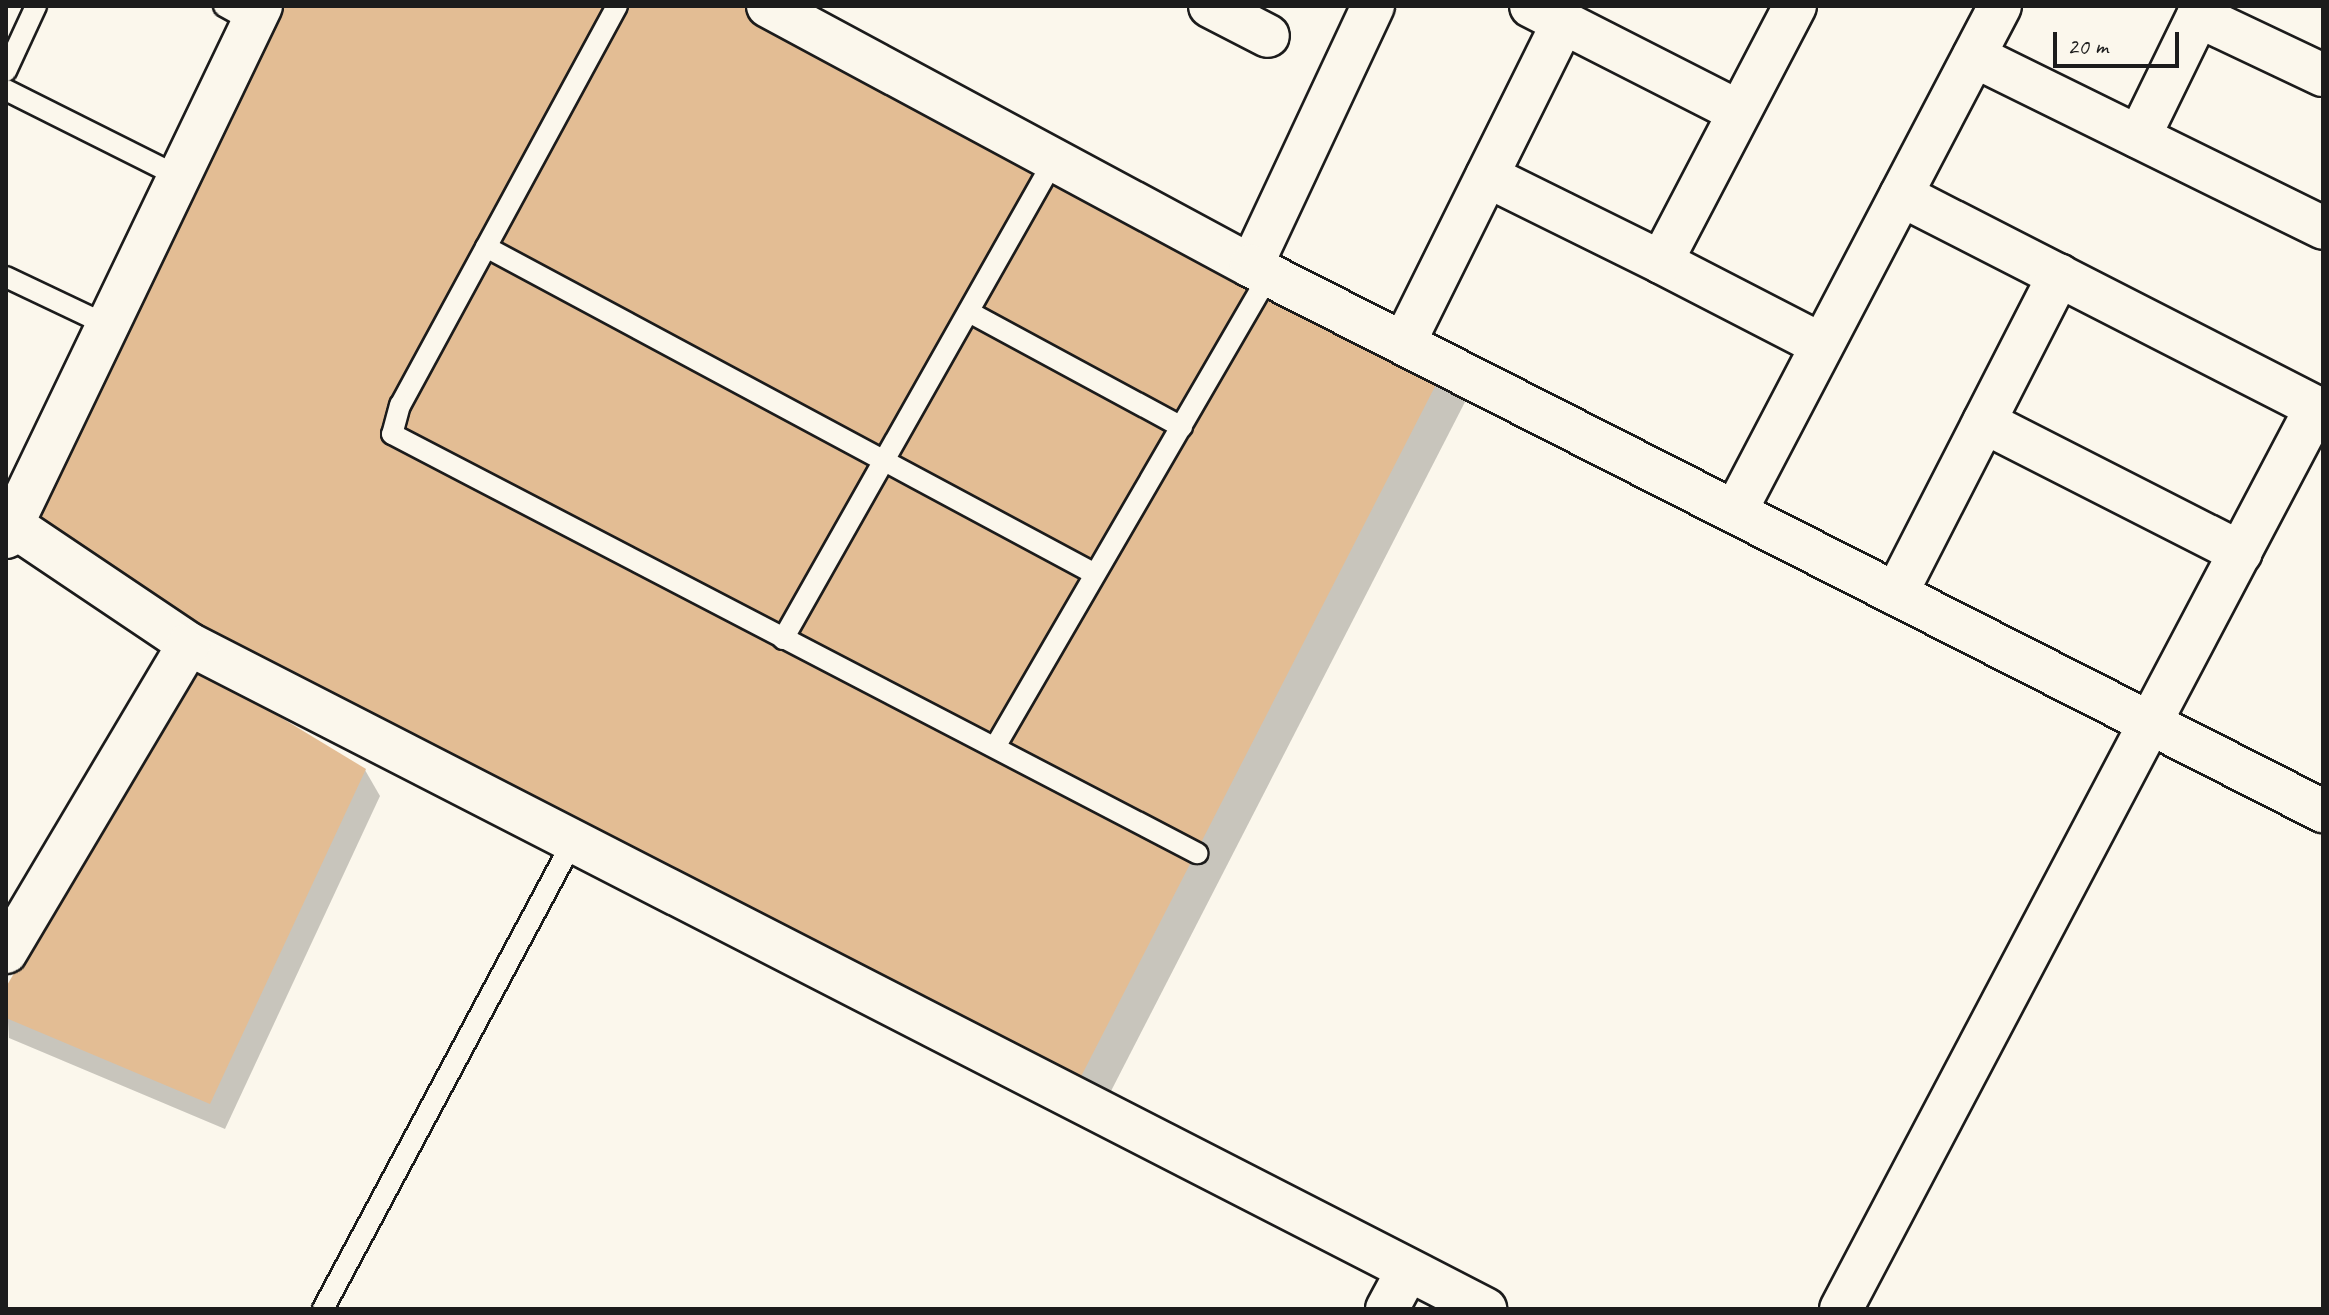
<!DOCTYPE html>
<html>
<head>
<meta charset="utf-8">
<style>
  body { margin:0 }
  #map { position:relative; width:2329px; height:1315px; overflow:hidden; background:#fbf7ec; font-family:Caveat,sans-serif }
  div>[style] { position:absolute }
  .shadow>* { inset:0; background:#0003 }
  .building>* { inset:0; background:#e3bd94 }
  .roads { filter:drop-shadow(2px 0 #1c1c1c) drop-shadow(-2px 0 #1c1c1c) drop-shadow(0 2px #1c1c1c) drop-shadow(0 -2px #1c1c1c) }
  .service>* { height:20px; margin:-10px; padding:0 10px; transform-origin:10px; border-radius:10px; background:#fbf7ec }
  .minor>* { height:42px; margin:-21px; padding:0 21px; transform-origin:21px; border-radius:21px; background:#fbf7ec }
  span { translate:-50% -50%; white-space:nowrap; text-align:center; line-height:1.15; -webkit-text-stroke:6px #fbf7ec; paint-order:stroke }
  .frame { position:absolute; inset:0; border:8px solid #1c1c1c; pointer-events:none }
  .scale { position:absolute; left:2053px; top:32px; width:126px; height:36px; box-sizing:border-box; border:4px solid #1c1c1c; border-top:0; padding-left:10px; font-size:24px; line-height:28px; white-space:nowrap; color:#1c1c1c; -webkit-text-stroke:6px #fbf7ec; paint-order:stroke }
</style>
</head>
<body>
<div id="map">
  <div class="shadow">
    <div style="clip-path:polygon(1445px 366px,1465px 402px,1091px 1130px,35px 560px)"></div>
    <div style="clip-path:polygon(365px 770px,380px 796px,225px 1129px,9px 1038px,6px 990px)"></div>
  </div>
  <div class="building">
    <div style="clip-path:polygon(263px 6px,769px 6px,1446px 365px,1071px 1096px,12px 524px)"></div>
    <div style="clip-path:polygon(194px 665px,366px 769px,210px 1104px,6px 1018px,6px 987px)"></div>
  </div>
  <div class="roads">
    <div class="service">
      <div style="left:224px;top:6px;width:33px;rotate:29deg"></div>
      <div style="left:617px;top:6px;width:454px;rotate:118.5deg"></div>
      <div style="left:400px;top:405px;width:30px;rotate:105deg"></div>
      <div style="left:392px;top:434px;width:908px;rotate:27.5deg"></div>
      <div style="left:6px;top:71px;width:72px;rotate:-65.2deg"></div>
      <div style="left:6px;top:90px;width:192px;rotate:26.6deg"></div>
      <div style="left:486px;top:247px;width:691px;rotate:28.23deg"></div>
      <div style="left:6px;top:277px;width:110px;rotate:25.4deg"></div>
      <div style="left:969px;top:312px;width:242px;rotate:28.4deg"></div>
      <div style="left:783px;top:639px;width:550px;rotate:-60.5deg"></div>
      <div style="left:995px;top:747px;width:546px;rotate:-59.86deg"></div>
      <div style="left:323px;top:1309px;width:531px;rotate:-61.89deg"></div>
    </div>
    <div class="minor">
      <div style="left:768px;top:6px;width:549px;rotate:28.29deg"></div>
      <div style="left:1210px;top:6px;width:65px;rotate:27.3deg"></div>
      <div style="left:1373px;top:6px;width:287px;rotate:115.1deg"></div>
      <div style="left:1251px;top:266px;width:1203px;rotate:26.95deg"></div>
      <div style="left:1531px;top:6px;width:233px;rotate:27deg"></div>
      <div style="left:1795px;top:6px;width:289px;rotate:117.6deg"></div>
      <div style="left:1661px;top:262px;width:181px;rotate:27.3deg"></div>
      <div style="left:2198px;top:16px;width:138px;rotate:25.3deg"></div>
      <div style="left:1974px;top:56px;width:389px;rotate:26.2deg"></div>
      <div style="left:2139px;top:137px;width:146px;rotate:-64deg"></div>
      <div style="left:1487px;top:176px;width:194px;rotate:26.3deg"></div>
      <div style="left:1901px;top:195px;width:474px;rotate:27.1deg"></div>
      <div style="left:1404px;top:343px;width:358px;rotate:-63.6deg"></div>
      <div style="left:1984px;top:422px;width:288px;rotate:27deg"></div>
      <div style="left:1735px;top:512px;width:571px;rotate:-62.36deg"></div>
      <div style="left:6px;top:521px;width:220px;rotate:33.9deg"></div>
      <div style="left:189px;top:644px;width:1457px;rotate:27.16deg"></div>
      <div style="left:6px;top:537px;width:589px;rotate:-64.35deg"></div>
      <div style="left:1896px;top:594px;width:358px;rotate:-62.9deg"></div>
      <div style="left:6px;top:952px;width:358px;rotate:-59.3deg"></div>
      <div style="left:1387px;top:1309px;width:44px;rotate:-61.7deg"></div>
      <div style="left:1841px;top:1309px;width:1019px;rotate:-62.2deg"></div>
    </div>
  </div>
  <div class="frame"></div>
  <div class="scale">20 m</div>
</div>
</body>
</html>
